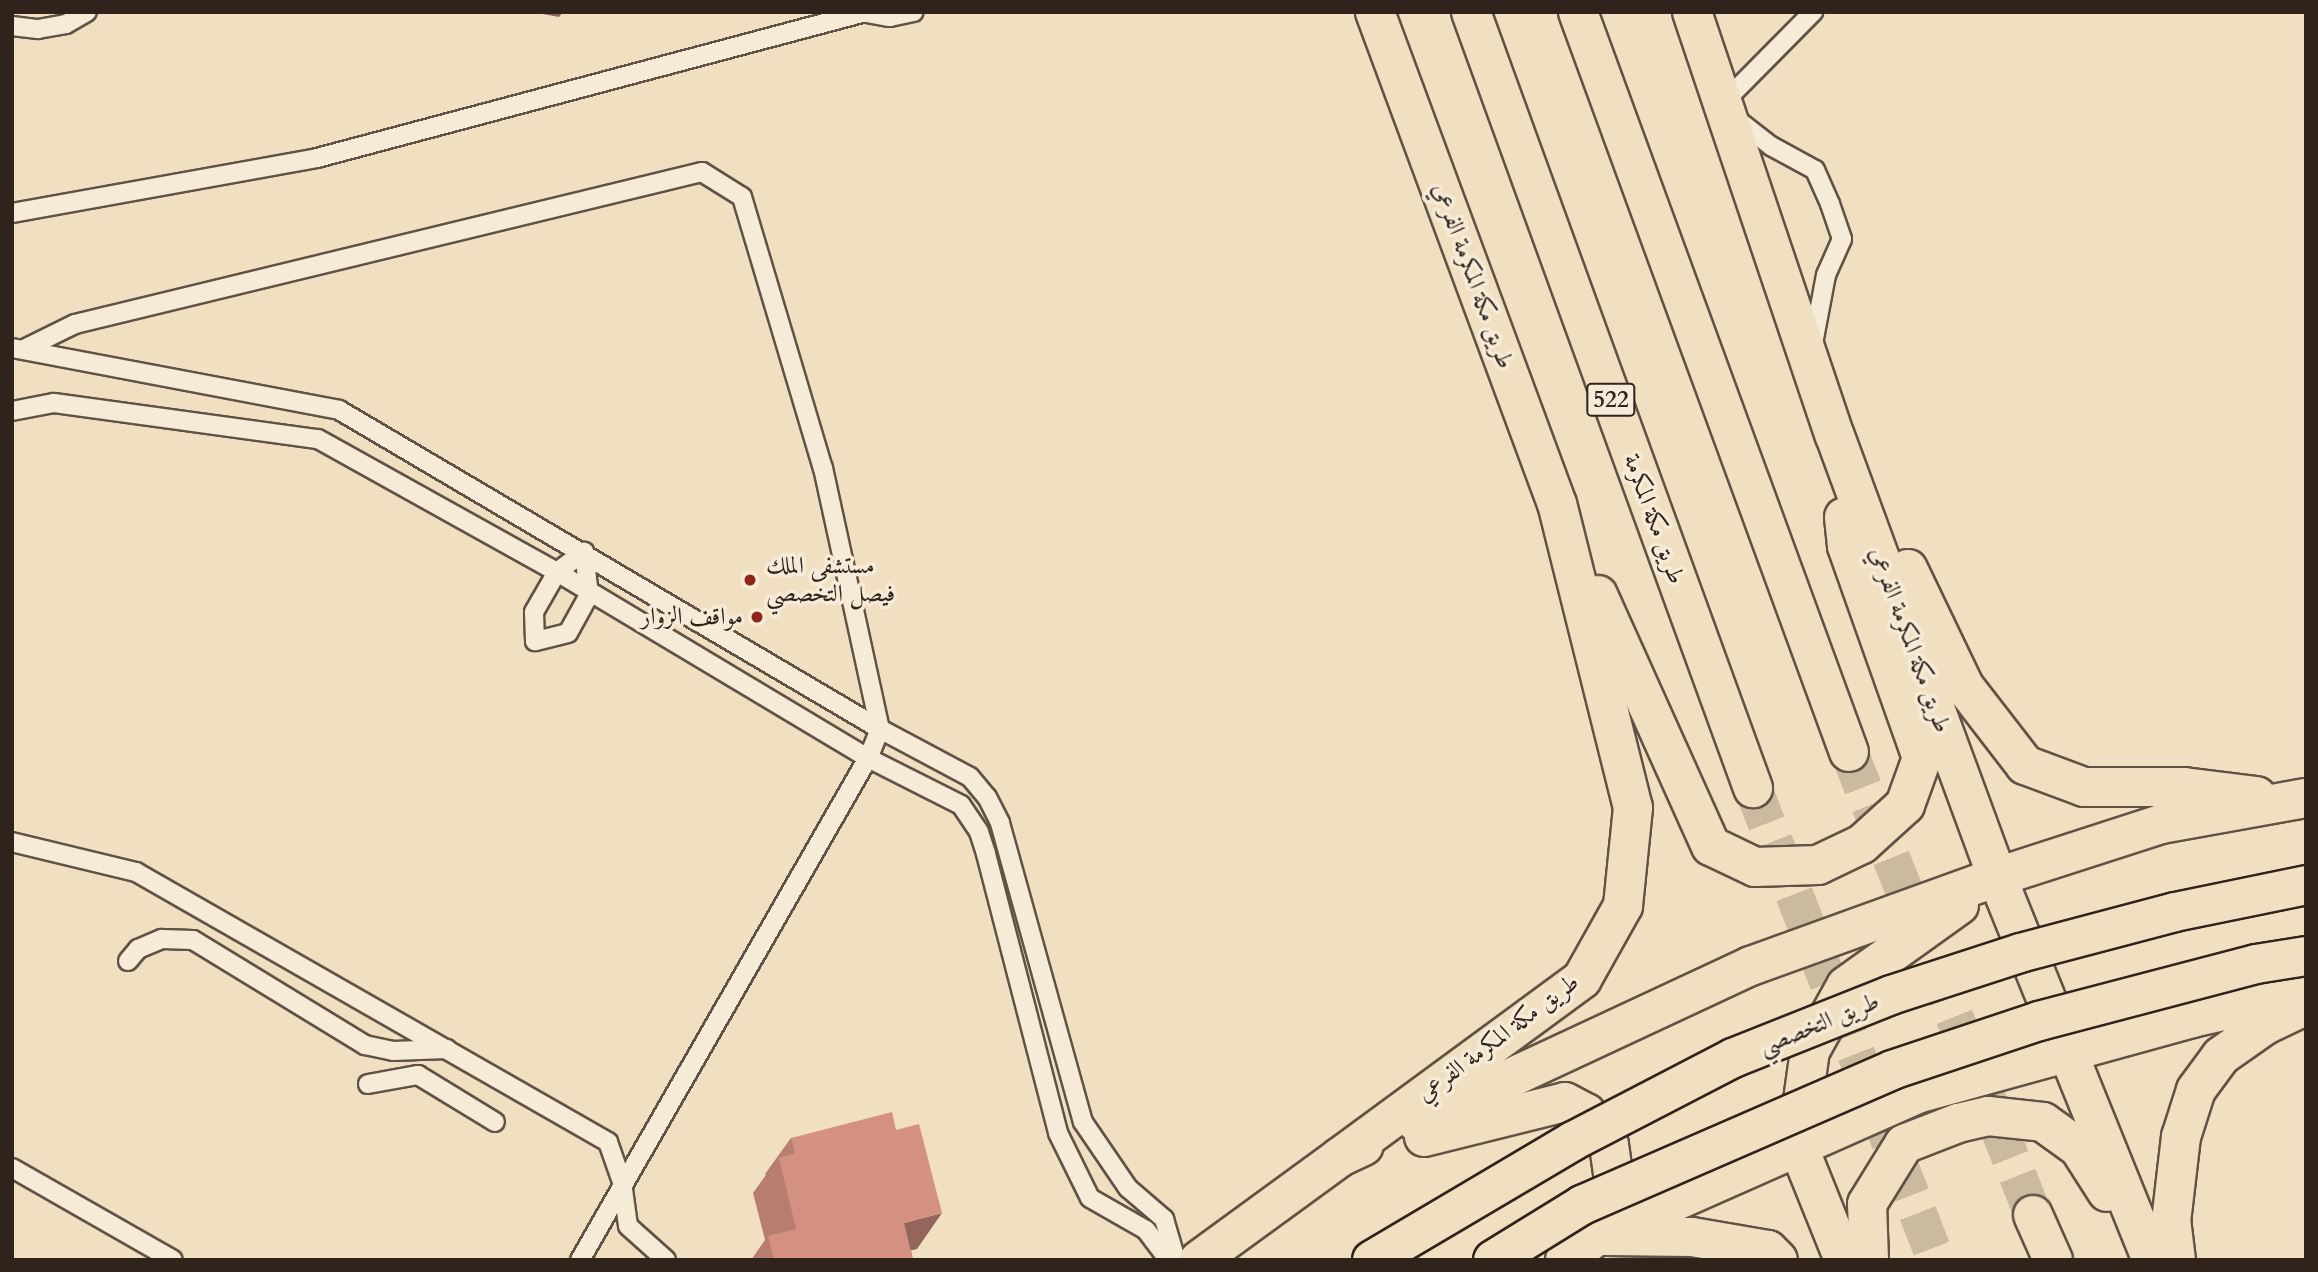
<!DOCTYPE html>
<html>
<head>
<meta charset="utf-8">
<style>
  body { margin:0 }
  #map { position:relative; width:2318px; height:1272px; overflow:hidden; background:#f0e0c1; font-family:Cardo,Amiri,serif }
  div>[style] { position:absolute }
  .motorway-tunnel>* { height:38px; margin-top:-19px; transform-origin:0; background:repeating-linear-gradient(90deg,#cabaa0 0 38px,transparent 0 57px) }
  .roads { filter:drop-shadow(2px 0 #605245) drop-shadow(-2px 0 #605245) drop-shadow(0 2px #605245) drop-shadow(0 -2px #605245) }
  .service>* { height:18px; margin:-9px; padding:0 9px; transform-origin:9px; border-radius:9px; background:#f5ebd7 }
  .primary>* { height:38px; margin:-19px; padding:0 19px; transform-origin:19px; border-radius:19px; background:#f0e0c1 }
  .motorway>* { height:38px; margin:-19px; padding:0 19px; transform-origin:19px; border-radius:19px; background:#f0e0c1 }
  .bridges { filter:drop-shadow(2px 0 #30231c) drop-shadow(-2px 0 #30231c) drop-shadow(0 2px #30231c) drop-shadow(0 -2px #30231c) }
  .primary-bridge>* { height:38px; margin:-19px; padding:0 19px; transform-origin:19px; border-radius:19px; background:#f0e0c1 }
  .wall>* { inset:0; background:#b67d70 }
  .shaded-wall>* { inset:0; background:#94665b }
  .building>* { inset:0; background:#d49182 }
  .dots>* { width:19px; height:19px; translate:-50% -50%; box-sizing:border-box; border:4px solid #f5ebd7; border-radius:50% }
  span { translate:-50% -50%; white-space:nowrap; text-align:center; line-height:1.15; -webkit-text-stroke:7px #f5ebd7; paint-order:stroke }
  .shield-label span { padding:2px 5px; background:#f5ebd7; border:2px solid; border-radius:5px; -webkit-text-stroke-width:0 }
  .shield-label { font-size:23px; color:#30231c; font-weight:700 }
  .street-label { font-size:24px; color:#30231c }
  .poi-label { font-size:24px; color:#30231c }
  .left { translate:0 -50%; text-align:left }
  .right { translate:-100% -50%; text-align:right }
  .frame { position:absolute; inset:0; border:14px solid #30231c; pointer-events:none }
</style>
</head>
<body>
<div id="map">
  <div class="motorway-tunnel">
    <div style="left:1849px;top:752px;width:498px;rotate:68.3deg"></div>
    <div style="left:1753px;top:788px;width:506px;rotate:68.81deg"></div>
  </div>
  <div class="roads">
    <div class="service">
      <div style="left:861px;top:12px;width:29px;rotate:10deg"></div>
      <div style="left:890px;top:17px;width:24px;rotate:-12deg"></div>
      <div style="left:12px;top:26px;width:26px;rotate:7deg"></div>
      <div style="left:38px;top:29px;width:28px;rotate:-10deg"></div>
      <div style="left:66px;top:24px;width:24px;rotate:-30deg"></div>
      <div style="left:1724px;top:102px;width:127px;rotate:-45.3deg"></div>
      <div style="left:1735px;top:118px;width:46px;rotate:37.9deg"></div>
      <div style="left:1771px;top:146px;width:50px;rotate:28.6deg"></div>
      <div style="left:1815px;top:170px;width:37px;rotate:66deg"></div>
      <div style="left:1830px;top:204px;width:37px;rotate:71deg"></div>
      <div style="left:1842px;top:239px;width:39px;rotate:114deg"></div>
      <div style="left:1826px;top:275px;width:70px;rotate:100.7deg"></div>
      <div style="left:12px;top:213px;width:310px;rotate:-10.2deg"></div>
      <div style="left:317px;top:158px;width:564px;rotate:-14.9deg"></div>
      <div style="left:12px;top:348px;width:333px;rotate:10.7deg"></div>
      <div style="left:339px;top:410px;width:628px;rotate:30.53deg"></div>
      <div style="left:880px;top:729px;width:31px;rotate:112deg"></div>
      <div style="left:868px;top:758px;width:579px;rotate:119.84deg"></div>
      <div style="left:24px;top:349px;width:57px;rotate:-26.1deg"></div>
      <div style="left:75px;top:324px;width:645px;rotate:-13.63deg"></div>
      <div style="left:702px;top:172px;width:47px;rotate:32deg"></div>
      <div style="left:742px;top:197px;width:283px;rotate:73.4deg"></div>
      <div style="left:823px;top:468px;width:267px;rotate:77.7deg"></div>
      <div style="left:880px;top:729px;width:102px;rotate:28.1deg"></div>
      <div style="left:970px;top:777px;width:26px;rotate:50deg"></div>
      <div style="left:987px;top:797px;width:29px;rotate:63deg"></div>
      <div style="left:1000px;top:823px;width:310px;rotate:74.5deg"></div>
      <div style="left:1083px;top:1122px;width:80px;rotate:55.7deg"></div>
      <div style="left:1128px;top:1188px;width:48px;rotate:40.7deg"></div>
      <div style="left:1164px;top:1219px;width:43px;rotate:73.7deg"></div>
      <div style="left:12px;top:411px;width:43px;rotate:-10.8deg"></div>
      <div style="left:54px;top:403px;width:266px;rotate:7.8deg"></div>
      <div style="left:318px;top:439px;width:274px;rotate:29.1deg"></div>
      <div style="left:557px;top:572px;width:362px;rotate:30.9deg"></div>
      <div style="left:868px;top:758px;width:104px;rotate:26.8deg"></div>
      <div style="left:961px;top:805px;width:32px;rotate:56deg"></div>
      <div style="left:979px;top:832px;width:23px;rotate:72deg"></div>
      <div style="left:986px;top:854px;width:288px;rotate:75.5deg"></div>
      <div style="left:1058px;top:1133px;width:72px;rotate:63.8deg"></div>
      <div style="left:1090px;top:1198px;width:64px;rotate:29.7deg"></div>
      <div style="left:1146px;top:1230px;width:38px;rotate:53deg"></div>
      <div style="left:584px;top:552px;width:43px;rotate:83.4deg"></div>
      <div style="left:589px;top:595px;width:43px;rotate:118.9deg"></div>
      <div style="left:568px;top:633px;width:34px;rotate:166deg"></div>
      <div style="left:535px;top:641px;width:29px;rotate:-92deg"></div>
      <div style="left:534px;top:612px;width:46px;rotate:-60.1deg"></div>
      <div style="left:557px;top:572px;width:34px;rotate:-37deg"></div>
      <div style="left:12px;top:842px;width:128px;rotate:13.6deg"></div>
      <div style="left:136px;top:872px;width:544px;rotate:29.77deg"></div>
      <div style="left:608px;top:1142px;width:42px;rotate:70.7deg"></div>
      <div style="left:622px;top:1182px;width:44px;rotate:82.2deg"></div>
      <div style="left:628px;top:1226px;width:51px;rotate:41.8deg"></div>
      <div style="left:128px;top:961px;width:16px;rotate:-50deg"></div>
      <div style="left:138px;top:949px;width:26px;rotate:-23deg"></div>
      <div style="left:162px;top:939px;width:31px;rotate:2deg"></div>
      <div style="left:193px;top:940px;width:202px;rotate:31.4deg"></div>
      <div style="left:365px;top:1045px;width:29px;rotate:12deg"></div>
      <div style="left:393px;top:1051px;width:54px;rotate:-2.1deg"></div>
      <div style="left:368px;top:1084px;width:51px;rotate:-10.2deg"></div>
      <div style="left:418px;top:1075px;width:90px;rotate:31.4deg"></div>
      <div style="left:12px;top:1168px;width:185px;rotate:29.7deg"></div>
    </div>
    <div class="primary">
      <div style="left:1692px;top:12px;width:447px;rotate:71.4deg"></div>
      <div style="left:1835px;top:436px;width:470px;rotate:69.8deg"></div>
      <div style="left:1997px;top:877px;width:413px;rotate:68deg"></div>
      <div style="left:1908px;top:569px;width:130px;rotate:64.4deg"></div>
      <div style="left:1964px;top:686px;width:100px;rotate:52.3deg"></div>
      <div style="left:2025px;top:765px;width:63px;rotate:20.4deg"></div>
      <div style="left:2084px;top:787px;width:100px"></div>
      <div style="left:2184px;top:787px;width:73px;rotate:7.1deg"></div>
      <div style="left:1598px;top:595px;width:275px;rotate:65.8deg"></div>
      <div style="left:1711px;top:846px;width:49px;rotate:25.5deg"></div>
      <div style="left:1755px;top:867px;width:63px;rotate:-1.8deg"></div>
      <div style="left:1818px;top:865px;width:49px;rotate:-25.5deg"></div>
      <div style="left:1862px;top:844px;width:58px;rotate:-42.2deg"></div>
      <div style="left:1905px;top:805px;width:50px;rotate:-70.1deg"></div>
      <div style="left:1922px;top:758px;width:225px;rotate:-109.5deg"></div>
      <div style="left:1847px;top:546px;width:29px;rotate:-96deg"></div>
      <div style="left:1416px;top:1122px;width:370px;rotate:-25deg"></div>
      <div style="left:1751px;top:966px;width:262px;rotate:-19.9deg"></div>
      <div style="left:1997px;top:877px;width:172px;rotate:-17.9deg"></div>
      <div style="left:2161px;top:824px;width:147px;rotate:-10.2deg"></div>
      <div style="left:1424px;top:1137px;width:145px;rotate:-13.9deg"></div>
      <div style="left:1565px;top:1102px;width:24px;rotate:28deg"></div>
      <div style="left:1586px;top:1113px;width:39px;rotate:54deg"></div>
      <div style="left:1609px;top:1145px;width:37px;rotate:82deg"></div>
      <div style="left:1614px;top:1182px;width:41px;rotate:101.3deg"></div>
      <div style="left:1340px;top:1157px;width:300px;rotate:-36.3deg"></div>
      <div style="left:1582px;top:979px;width:84px;rotate:-60.7deg"></div>
      <div style="left:1623px;top:906px;width:99px;rotate:-84.2deg"></div>
      <div style="left:1633px;top:808px;width:313px;rotate:-104deg"></div>
      <div style="left:1557px;top:504px;width:525px;rotate:-110.3deg"></div>
      <div style="left:1606px;top:1236px;width:86px;rotate:0.7deg"></div>
      <div style="left:1692px;top:1237px;width:77px;rotate:9.7deg"></div>
      <div style="left:1768px;top:1250px;width:14px;rotate:45deg"></div>
      <div style="left:1199px;top:1260px;width:175px;rotate:-36.1deg"></div>
      <div style="left:1340px;top:1157px;width:26px;rotate:-25deg"></div>
      <div style="left:1565px;top:1260px;width:40px;rotate:-37deg"></div>
      <div style="left:1597px;top:1236px;width:350px;rotate:-23.9deg"></div>
      <div style="left:1917px;top:1094px;width:285px;rotate:-15.4deg"></div>
      <div style="left:2192px;top:1018px;width:117px;rotate:-12.8deg"></div>
      <div style="left:1844px;top:1260px;width:126px;rotate:-111.9deg"></div>
      <div style="left:1797px;top:1143px;width:93px;rotate:-82deg"></div>
      <div style="left:1810px;top:1051px;width:74px;rotate:-61deg"></div>
      <div style="left:1846px;top:986px;width:139px;rotate:-35.6deg"></div>
      <div style="left:1869px;top:1260px;width:56px;rotate:-92deg"></div>
      <div style="left:1867px;top:1204px;width:70px;rotate:-58.3deg"></div>
      <div style="left:1904px;top:1144px;width:58px;rotate:-21.3deg"></div>
      <div style="left:1958px;top:1123px;width:31px;rotate:-13deg"></div>
      <div style="left:1988px;top:1116px;width:55px;rotate:6.2deg"></div>
      <div style="left:2043px;top:1122px;width:44px;rotate:35.8deg"></div>
      <div style="left:2079px;top:1148px;width:52px;rotate:57.5deg"></div>
      <div style="left:2176px;top:1260px;width:38px;rotate:-97deg"></div>
      <div style="left:2171px;top:1222px;width:86px;rotate:-83.3deg"></div>
      <div style="left:2181px;top:1137px;width:49px;rotate:-72.3deg"></div>
      <div style="left:2196px;top:1090px;width:42px;rotate:-53.7deg"></div>
      <div style="left:2221px;top:1056px;width:54px;rotate:-35.2deg"></div>
      <div style="left:2265px;top:1025px;width:44px;rotate:-25.4deg"></div>
    </div>
    <div class="motorway">
      <div style="left:1471px;top:12px;width:826px;rotate:70.03deg"></div>
      <div style="left:1578px;top:12px;width:788px;rotate:69.89deg"></div>
      <div style="left:2033px;top:1215px;width:49px;rotate:66deg"></div>
    </div>
  </div>
  <div class="bridges">
    <div class="primary-bridge">
      <div style="left:1372px;top:1260px;width:234px;rotate:-30.6deg"></div>
      <div style="left:1573px;top:1141px;width:180px;rotate:-27.4deg"></div>
      <div style="left:1733px;top:1058px;width:170px;rotate:-21.7deg"></div>
      <div style="left:1891px;top:995px;width:136px;rotate:-18deg"></div>
      <div style="left:2020px;top:953px;width:160px;rotate:-14.8deg"></div>
      <div style="left:2175px;top:912px;width:134px;rotate:-11.6deg"></div>
      <div style="left:1493px;top:1260px;width:105px;rotate:-31.7deg"></div>
      <div style="left:1582px;top:1205px;width:338px;rotate:-23.5deg"></div>
      <div style="left:1892px;top:1070px;width:155px;rotate:-18.4deg"></div>
      <div style="left:2039px;top:1021px;width:224px;rotate:-14.7deg"></div>
      <div style="left:2256px;top:964px;width:51px;rotate:-9.1deg"></div>
    </div>
  </div>
  <div class="wall">
    <div style="clip-path:polygon(791px 1138px,917px 1249px,911px 1250px,913px 1260px,751px 1260px,765px 1240px,753px 1193px,766px 1175px,765px 1174px)"></div>
  </div>
  <div class="shaded-wall">
    <div style="clip-path:polygon(532px 12px,563px 12px,559px 17px)"></div>
    <div style="clip-path:polygon(942px 1213px,917px 1249px,879px 1258px,904px 1223px)"></div>
  </div>
  <div class="building">
    <div style="clip-path:polygon(892px 1112px,896px 1130px,919px 1124px,942px 1213px,904px 1223px,913px 1260px,774px 1260px,768px 1236px,796px 1229px,779px 1158px,795px 1153px,791px 1138px)"></div>
  </div>
  <div class="dots">
    <div style="left:750px;top:580px;background:#8f2418"></div>
    <div style="left:757px;top:617px;background:#8f2418"></div>
  </div>
  <div class="shield-label">
    <span style="left:1611px;top:400px">522</span>
  </div>
  <div class="street-label">
    <span style="left:1473px;top:276px;rotate:70deg">طريق مكة المكرمة الفرعي</span>
    <span style="left:1654px;top:519px;rotate:70deg">طريق مكة المكرمة</span>
    <span style="left:1910px;top:640px;rotate:70deg">طريق مكة المكرمة الفرعي</span>
    <span style="left:1819px;top:1024px;rotate:-22deg">طريق التخصصي</span>
    <span style="left:1498px;top:1038px;rotate:-37deg">طريق مكة المكرمة الفرعي</span>
  </div>
  <div class="poi-label">
    <span class="left" style="left:766px;top:580px">مستشفى الملك<br>فيصل التخصصي</span>
    <span class="right" style="left:743px;top:617px">مواقف الزوار</span>
  </div>
  <div class="frame"></div>
</div>
</body>
</html>
